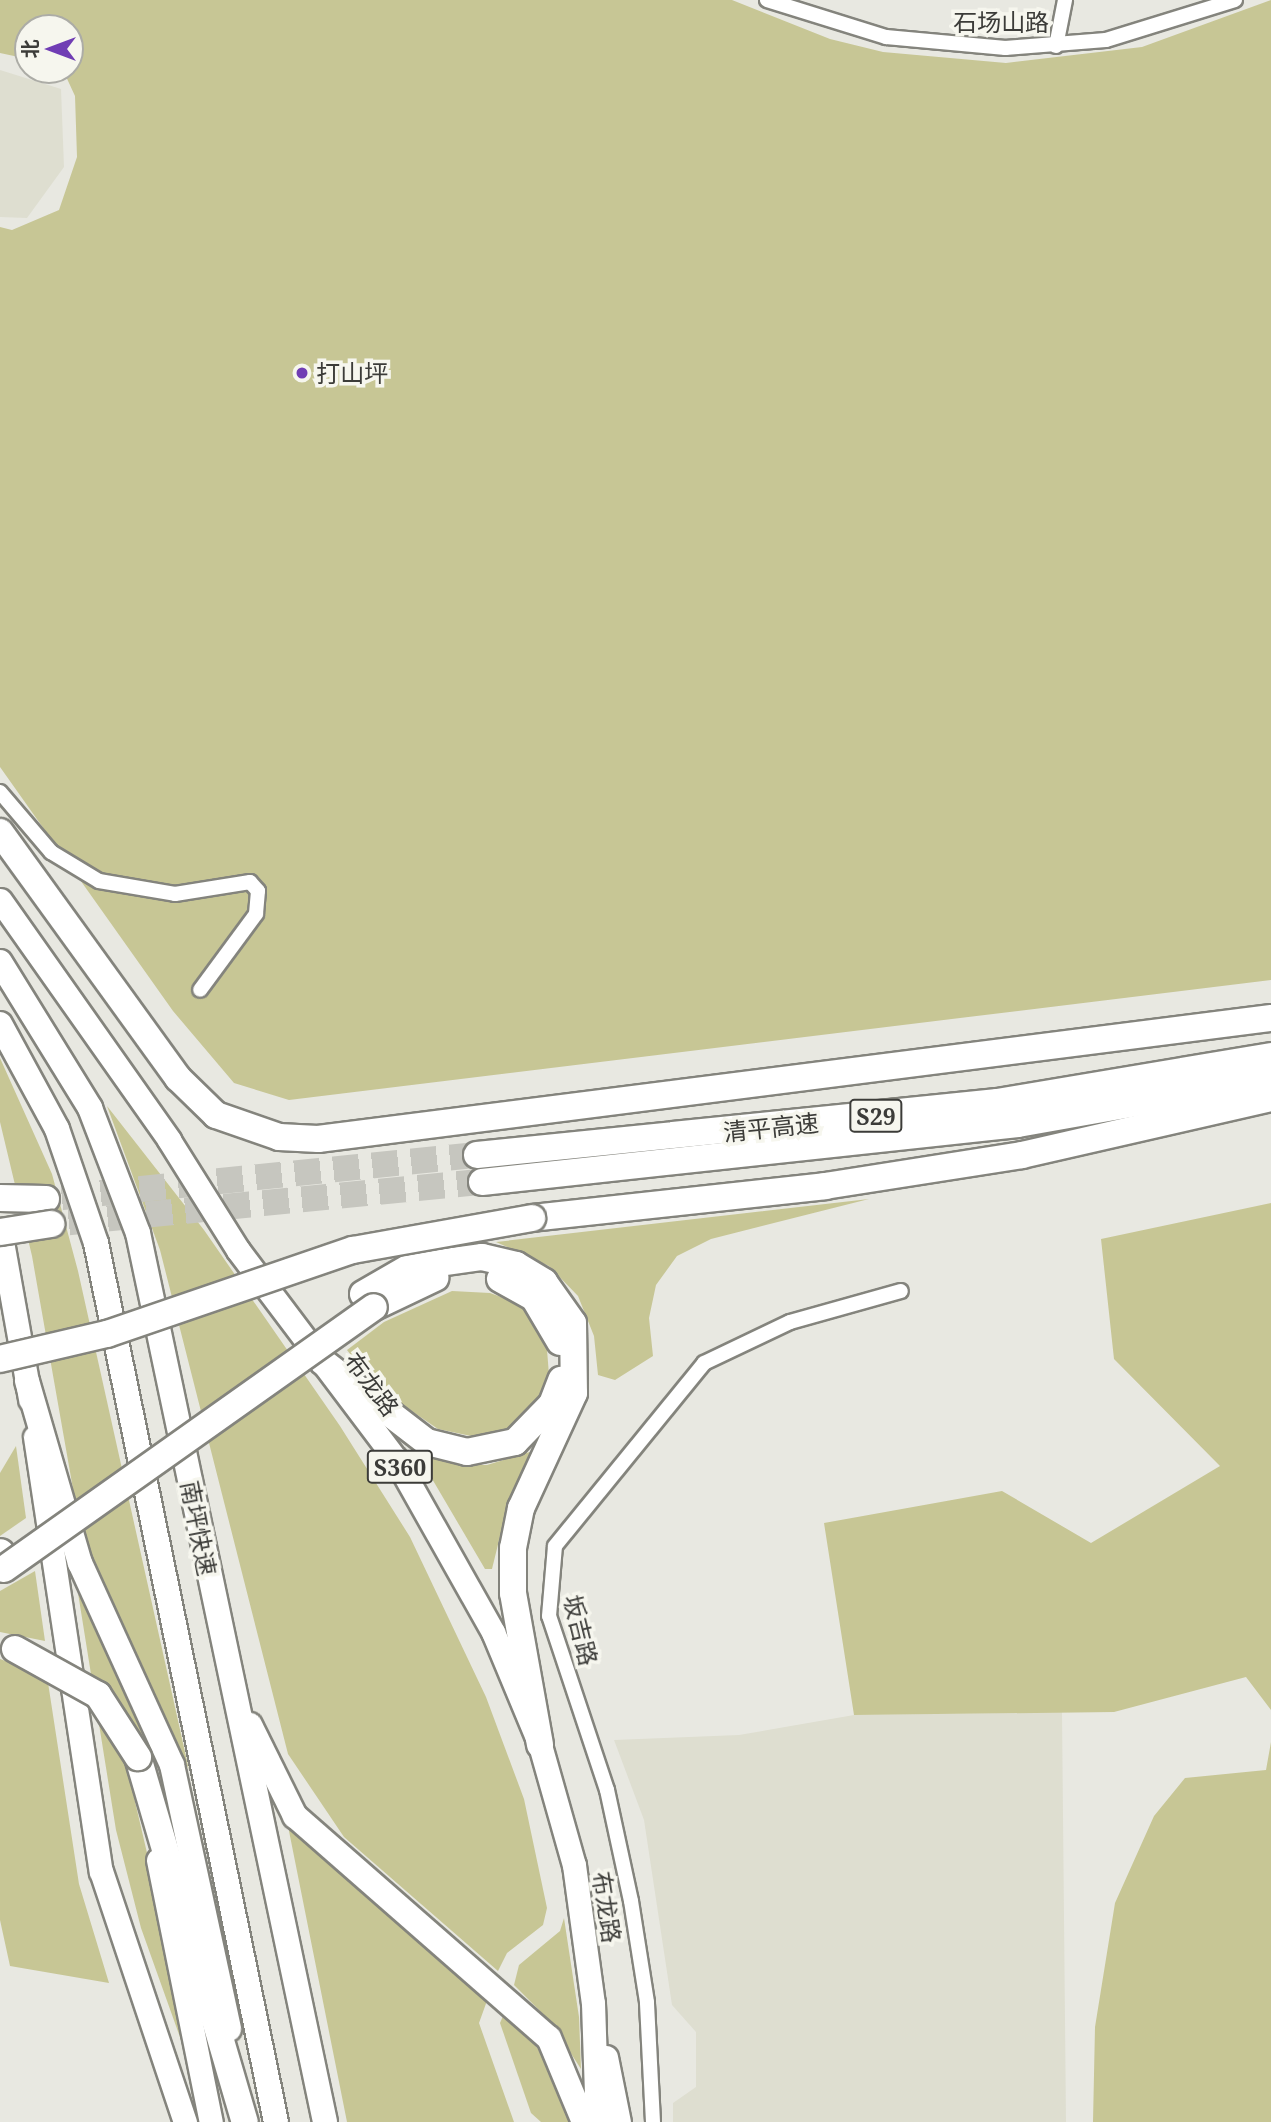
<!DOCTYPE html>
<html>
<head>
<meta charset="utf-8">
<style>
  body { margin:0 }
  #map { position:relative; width:1271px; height:2122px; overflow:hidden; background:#e8e8e1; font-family:"Noto Serif","Noto Sans SC",serif }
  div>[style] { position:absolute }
  .built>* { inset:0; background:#deded0 }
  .green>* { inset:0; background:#c7c695 }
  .motorway-tunnel>* { height:26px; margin-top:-13px; transform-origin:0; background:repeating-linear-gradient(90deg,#c6c6bf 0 26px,transparent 0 39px) }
  .roads { filter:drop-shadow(2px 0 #84847d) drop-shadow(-2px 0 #84847d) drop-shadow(0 2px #84847d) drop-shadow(0 -2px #84847d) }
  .minor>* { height:14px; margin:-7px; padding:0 7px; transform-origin:7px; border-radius:7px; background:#fff }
  .primary>* { height:23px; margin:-11.5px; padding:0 11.5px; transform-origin:11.5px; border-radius:11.5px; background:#fff }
  .trunk>* { height:24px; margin:-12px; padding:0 12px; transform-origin:12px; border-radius:12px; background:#fff }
  .motorway>* { height:26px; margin:-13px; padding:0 13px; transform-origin:13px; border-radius:13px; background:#fff }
  .bridges { filter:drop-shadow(2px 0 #84847d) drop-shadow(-2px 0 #84847d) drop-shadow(0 2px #84847d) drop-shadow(0 -2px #84847d) }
  .motorway-bridge>* { height:26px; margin:-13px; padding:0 13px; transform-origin:13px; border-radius:13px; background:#fff }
  .dots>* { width:19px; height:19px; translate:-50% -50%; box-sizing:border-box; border:4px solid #f6f6ee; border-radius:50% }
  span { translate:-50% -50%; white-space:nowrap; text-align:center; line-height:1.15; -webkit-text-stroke:7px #f6f6ee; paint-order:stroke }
  .shield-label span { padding:2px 5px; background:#f6f6ee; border:2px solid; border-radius:5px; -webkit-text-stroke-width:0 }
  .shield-label { font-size:23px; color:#3c3c39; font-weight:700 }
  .street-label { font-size:24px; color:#3c3c39 }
  .poi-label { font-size:24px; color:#3c3c39 }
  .left { translate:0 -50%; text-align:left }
  .north { position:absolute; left:14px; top:14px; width:70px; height:70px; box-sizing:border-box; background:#f6f6ee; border:2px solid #acaca6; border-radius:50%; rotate:270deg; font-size:19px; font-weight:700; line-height:28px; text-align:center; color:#3c3c39 }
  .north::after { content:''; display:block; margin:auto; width:24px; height:32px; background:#703db4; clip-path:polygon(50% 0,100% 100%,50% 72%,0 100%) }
</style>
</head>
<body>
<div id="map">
  <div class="built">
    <div style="clip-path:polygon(0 70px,61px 89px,64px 167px,27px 218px,0 217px)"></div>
    <div style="clip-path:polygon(1062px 1712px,1066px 2122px,673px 2122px,673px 2103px,696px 2087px,696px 2032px,672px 2005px,644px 1820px,614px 1740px,739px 1735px,854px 1715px)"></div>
  </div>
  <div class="green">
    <div style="clip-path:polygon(0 0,732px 0,830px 39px,883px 52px,1006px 63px,1142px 47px,1271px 0,1271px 980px,289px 1100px,234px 1083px,173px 1011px,0 767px,0 227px,12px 230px,59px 210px,77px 157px,75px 96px,63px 70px,70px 70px,70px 28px,28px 28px,28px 59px,0 53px)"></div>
    <div style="clip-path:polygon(0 1058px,52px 1174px,78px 1271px,189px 1770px,82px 1540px,32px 1256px,0 1122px)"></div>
    <div style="clip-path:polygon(107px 1106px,204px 1230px,340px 1426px,410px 1537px,486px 1697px,524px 1799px,547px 1908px,543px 1925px,507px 1953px,498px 1971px,344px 1837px,288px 1754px,160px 1250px)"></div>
    <div style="clip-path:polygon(869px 1199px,711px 1239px,677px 1256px,656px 1285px,649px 1318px,653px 1356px,615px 1380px,598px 1375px,594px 1336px,578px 1296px,549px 1266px,496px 1242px)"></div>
    <div style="clip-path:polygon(1271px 1203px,1271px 1710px,1246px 1677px,1114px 1712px,854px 1715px,824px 1523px,1002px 1491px,1091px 1543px,1220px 1466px,1114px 1359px,1101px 1239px)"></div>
    <div style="clip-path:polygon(452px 1291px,490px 1293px,518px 1303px,546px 1337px,549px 1375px,541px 1397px,510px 1428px,471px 1436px,438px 1429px,375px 1386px,347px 1350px,384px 1322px)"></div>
    <div style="clip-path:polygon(411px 1443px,459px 1465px,487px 1465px,533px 1451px,505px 1516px,492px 1569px,485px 1569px)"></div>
    <div style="clip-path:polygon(16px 1446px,26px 1518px,0 1536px,0 1473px)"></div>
    <div style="clip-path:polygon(35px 1571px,45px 1641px,0 1632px,0 1591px)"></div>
    <div style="clip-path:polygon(78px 1593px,149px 1731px,123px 1750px,168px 1943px,186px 2054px,141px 1928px,116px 1830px)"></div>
    <div style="clip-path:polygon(0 1659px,47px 1676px,79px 1884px,109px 1983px,10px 1966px,0 1920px)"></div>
    <div style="clip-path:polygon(1271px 1742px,1271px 2122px,1093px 2122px,1095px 2027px,1115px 1903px,1154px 1816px,1185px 1778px,1266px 1770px)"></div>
    <div style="clip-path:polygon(285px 1811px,488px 1998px,479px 2023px,514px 2122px,347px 2122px)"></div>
    <div style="clip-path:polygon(564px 1918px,579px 2017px,581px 2069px,550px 2021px,514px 1985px,519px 1965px,560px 1931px)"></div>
    <div style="clip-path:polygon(506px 2009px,555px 2070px,570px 2122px,541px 2122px,531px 2113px,500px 2023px)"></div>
  </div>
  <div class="motorway-tunnel">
    <div style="left:23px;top:1201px;width:456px;rotate:-5.8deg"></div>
    <div style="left:30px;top:1226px;width:454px;rotate:-5.6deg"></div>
  </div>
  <div class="roads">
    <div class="minor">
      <div style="left:767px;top:0;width:125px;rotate:17.3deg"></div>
      <div style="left:886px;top:37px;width:120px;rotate:5.3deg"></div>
      <div style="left:1005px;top:48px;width:101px;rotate:-4.5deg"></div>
      <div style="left:1106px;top:40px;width:135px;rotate:-17.2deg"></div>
      <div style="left:1056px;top:46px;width:47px;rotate:-78.9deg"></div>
      <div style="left:0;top:792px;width:79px;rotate:49.6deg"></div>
      <div style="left:51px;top:852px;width:56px;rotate:31.1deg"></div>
      <div style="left:99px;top:881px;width:77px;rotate:9.7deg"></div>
      <div style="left:175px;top:894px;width:76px;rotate:-9.1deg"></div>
      <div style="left:250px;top:882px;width:12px;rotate:48deg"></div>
      <div style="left:258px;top:891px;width:23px;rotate:95deg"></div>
      <div style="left:256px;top:914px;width:94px;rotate:126.4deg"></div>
      <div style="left:653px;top:2122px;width:120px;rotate:-92.9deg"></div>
      <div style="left:647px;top:2002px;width:102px;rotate:-99deg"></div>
      <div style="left:631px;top:1901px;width:114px;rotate:-102.2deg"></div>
      <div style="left:607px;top:1790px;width:183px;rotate:-108.4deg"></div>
      <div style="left:549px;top:1616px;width:70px;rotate:-85.1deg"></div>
      <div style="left:555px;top:1546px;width:236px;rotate:-50.8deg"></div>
      <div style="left:704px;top:1363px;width:95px;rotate:-25.5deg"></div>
      <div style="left:790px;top:1322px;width:115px;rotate:-15.6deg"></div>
    </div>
    <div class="primary">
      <div style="left:0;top:900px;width:294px;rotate:54.8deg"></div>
      <div style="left:169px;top:1140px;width:130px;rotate:57.9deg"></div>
      <div style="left:238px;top:1250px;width:261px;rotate:53deg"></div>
      <div style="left:395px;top:1458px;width:200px;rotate:60.6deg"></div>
      <div style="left:493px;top:1632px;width:122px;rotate:67.4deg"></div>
      <div style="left:540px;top:1745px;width:125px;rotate:74.2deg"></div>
      <div style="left:574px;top:1865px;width:139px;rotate:82.2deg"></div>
      <div style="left:593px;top:2003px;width:119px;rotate:88.1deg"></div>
      <div style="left:0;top:1230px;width:172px;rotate:79.9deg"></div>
      <div style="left:35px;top:1437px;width:439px;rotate:81.4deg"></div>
      <div style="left:101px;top:1871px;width:265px;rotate:71.5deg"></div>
      <div style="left:158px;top:1860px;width:267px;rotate:78.6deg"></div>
      <div style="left:606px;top:2057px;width:66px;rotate:78.7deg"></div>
    </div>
    <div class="trunk">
      <div style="left:0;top:962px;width:172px;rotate:58.3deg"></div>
      <div style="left:90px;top:1108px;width:134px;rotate:69deg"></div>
      <div style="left:138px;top:1233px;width:908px;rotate:78.12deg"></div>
      <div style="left:0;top:1024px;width:119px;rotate:61.5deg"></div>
      <div style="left:57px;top:1129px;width:120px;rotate:71.1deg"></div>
      <div style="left:96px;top:1243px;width:897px;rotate:78.43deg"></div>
      <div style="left:27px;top:1381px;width:190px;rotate:73.8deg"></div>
      <div style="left:80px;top:1563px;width:222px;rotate:65.5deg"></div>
      <div style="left:172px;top:1765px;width:270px;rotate:77.8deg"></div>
      <div style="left:250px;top:1725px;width:102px;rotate:63.7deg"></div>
      <div style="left:295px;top:1816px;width:337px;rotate:41.2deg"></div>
      <div style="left:549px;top:2038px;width:91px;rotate:67.4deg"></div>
    </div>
    <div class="motorway">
      <div style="left:0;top:832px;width:304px;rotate:54.1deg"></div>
      <div style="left:178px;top:1078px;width:53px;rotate:44.2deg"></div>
      <div style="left:216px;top:1115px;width:67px;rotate:19.2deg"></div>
      <div style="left:279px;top:1137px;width:39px;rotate:3deg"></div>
      <div style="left:318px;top:1139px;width:961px;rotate:-7.24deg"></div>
      <div style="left:477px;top:1155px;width:523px;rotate:-5.82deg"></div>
      <div style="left:997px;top:1102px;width:278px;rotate:-9.5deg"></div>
      <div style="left:482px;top:1182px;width:539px;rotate:-6.18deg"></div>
      <div style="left:1018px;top:1124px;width:257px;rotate:-10.1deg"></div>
      <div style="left:0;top:1198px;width:46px;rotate:1.2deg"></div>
      <div style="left:532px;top:1218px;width:295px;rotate:-6.2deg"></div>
      <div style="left:825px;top:1186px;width:199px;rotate:-8.9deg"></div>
      <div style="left:1022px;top:1155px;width:255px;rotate:-12.9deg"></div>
      <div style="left:500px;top:1279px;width:39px;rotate:29deg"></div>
      <div style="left:534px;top:1298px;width:51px;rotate:59.4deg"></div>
      <div style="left:363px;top:1294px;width:54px;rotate:-29.9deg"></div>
      <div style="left:410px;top:1267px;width:73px;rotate:-7.9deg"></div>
      <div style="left:482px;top:1257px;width:35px;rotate:13deg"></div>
      <div style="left:516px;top:1265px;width:33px;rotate:31deg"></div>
      <div style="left:544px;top:1282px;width:50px;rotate:54.7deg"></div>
      <div style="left:573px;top:1323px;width:70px;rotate:89.2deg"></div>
      <div style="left:574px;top:1393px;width:127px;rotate:114.7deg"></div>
      <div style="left:521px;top:1508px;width:41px;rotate:101.3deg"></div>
      <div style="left:513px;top:1548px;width:45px;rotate:90deg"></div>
      <div style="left:513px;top:1593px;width:154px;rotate:79.9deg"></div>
      <div style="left:374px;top:1307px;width:68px;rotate:-25.4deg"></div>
      <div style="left:323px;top:1362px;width:131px;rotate:37.6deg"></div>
      <div style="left:427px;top:1442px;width:41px;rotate:14deg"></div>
      <div style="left:467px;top:1452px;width:49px;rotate:-11.8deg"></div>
      <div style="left:515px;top:1442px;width:53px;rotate:-45.8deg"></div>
      <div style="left:552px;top:1404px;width:26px;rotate:-69deg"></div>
      <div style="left:0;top:1553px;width:1px;rotate:-45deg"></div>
      <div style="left:138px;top:1757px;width:380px;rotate:73.7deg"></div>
    </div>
  </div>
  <div class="bridges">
    <div class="motorway-bridge">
      <div style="left:0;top:1232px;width:52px;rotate:-8.9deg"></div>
      <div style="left:0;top:1359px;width:110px;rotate:-13.2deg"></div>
      <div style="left:107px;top:1334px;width:260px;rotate:-18.9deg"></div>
      <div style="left:353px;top:1250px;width:182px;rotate:-10.1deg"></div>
      <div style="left:4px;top:1569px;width:453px;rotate:-35.3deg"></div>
      <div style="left:15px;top:1649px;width:95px;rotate:29deg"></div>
      <div style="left:98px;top:1695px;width:74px;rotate:57.2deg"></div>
    </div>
  </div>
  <div class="dots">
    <div style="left:302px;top:373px;background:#703db4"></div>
  </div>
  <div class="shield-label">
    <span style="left:876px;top:1116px">S29</span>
    <span style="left:400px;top:1467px">S360</span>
  </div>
  <div class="street-label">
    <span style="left:1001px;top:22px">石场山路</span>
    <span style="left:771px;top:1127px;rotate:-6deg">清平高速</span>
    <span style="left:372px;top:1384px;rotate:53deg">布龙路</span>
    <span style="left:199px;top:1528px;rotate:79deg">南坪快速</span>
    <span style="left:581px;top:1630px;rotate:76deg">坂吉路</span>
    <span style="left:607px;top:1907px;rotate:81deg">布龙路</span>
  </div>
  <div class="poi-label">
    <span class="left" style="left:316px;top:373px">打山坪</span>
  </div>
  <div class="north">北</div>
</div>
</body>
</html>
